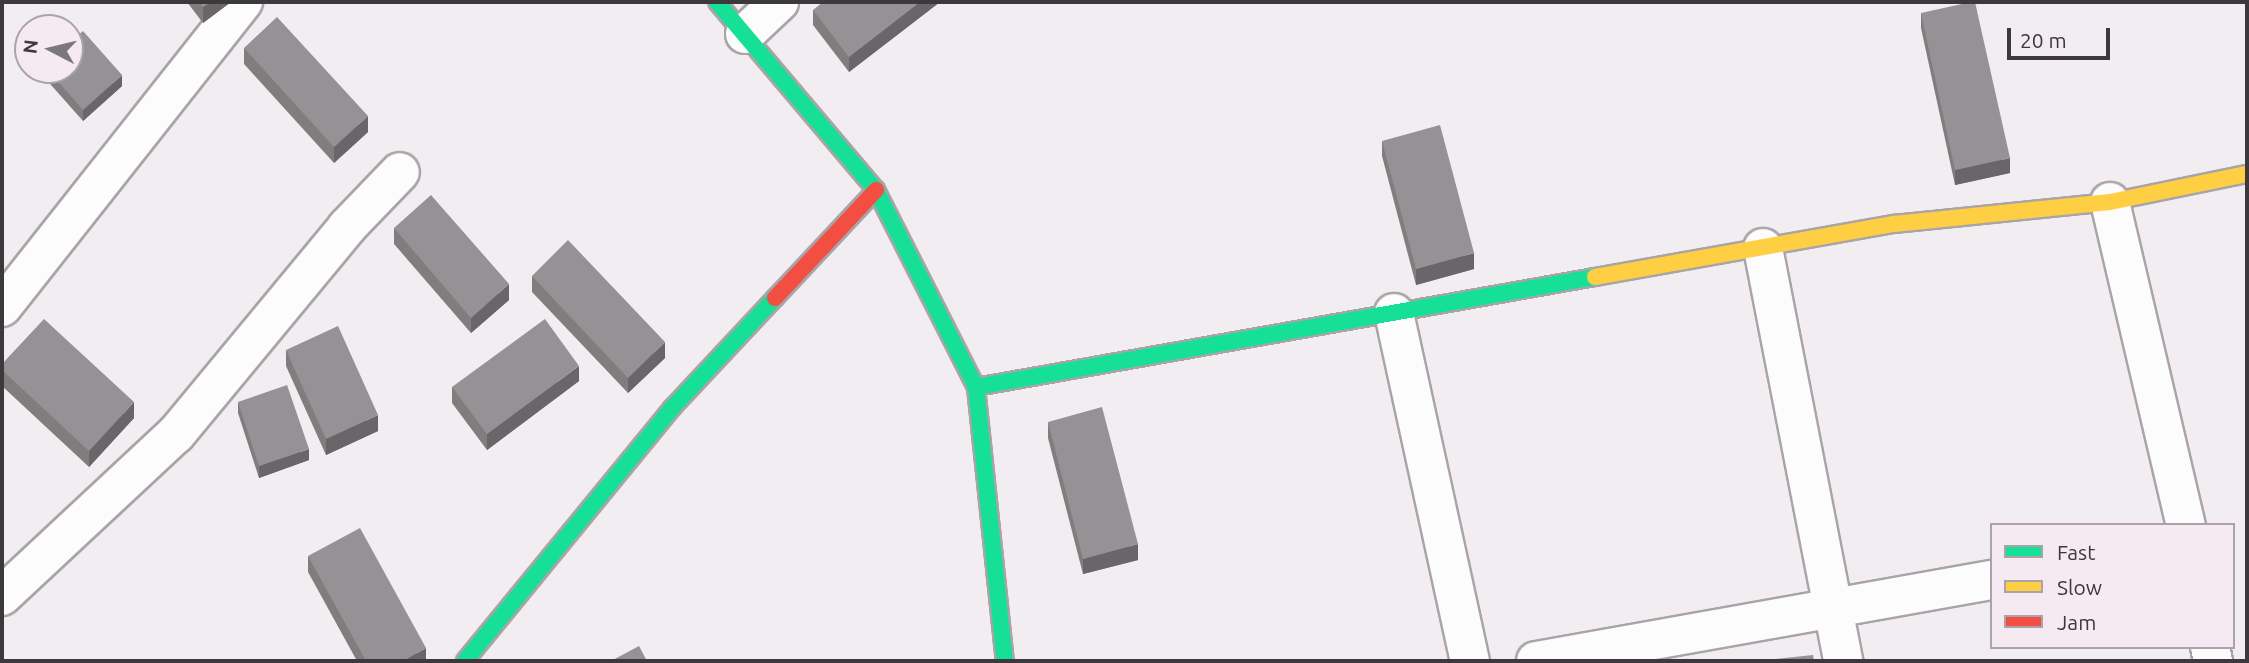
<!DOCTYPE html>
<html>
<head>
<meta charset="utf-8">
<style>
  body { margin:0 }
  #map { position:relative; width:2249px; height:663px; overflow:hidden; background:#f2edf1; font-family:Ubuntu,sans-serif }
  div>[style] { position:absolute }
  .roads { filter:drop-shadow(2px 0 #a9a4a8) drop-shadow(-2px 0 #a9a4a8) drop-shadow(0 2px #a9a4a8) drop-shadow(0 -2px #a9a4a8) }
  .street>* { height:38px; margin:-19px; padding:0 19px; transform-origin:19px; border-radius:19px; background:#fdfcfd }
  .fast>* { height:16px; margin:-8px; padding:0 8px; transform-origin:8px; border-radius:8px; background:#16e098 }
  .slow>* { height:16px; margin:-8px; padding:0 8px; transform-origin:8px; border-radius:8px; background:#ffcf43 }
  .jam>* { height:16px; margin:-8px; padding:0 8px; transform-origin:8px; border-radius:8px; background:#f24e42 }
  .wall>* { inset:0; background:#807d7f }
  .shaded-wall>* { inset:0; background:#686668 }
  .building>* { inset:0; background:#959194 }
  span { translate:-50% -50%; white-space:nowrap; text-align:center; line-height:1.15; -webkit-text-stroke:7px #f5eaf2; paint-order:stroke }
  .frame { position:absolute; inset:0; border:4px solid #3d383b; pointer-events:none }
  .legend { position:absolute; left:1990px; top:523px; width:245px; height:126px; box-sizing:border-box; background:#f5eaf2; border:2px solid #aba3a9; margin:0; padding:9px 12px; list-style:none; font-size:21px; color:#3d383b }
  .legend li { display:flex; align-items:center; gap:14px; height:35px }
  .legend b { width:35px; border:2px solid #aba3a9 }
  .north { position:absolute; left:14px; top:14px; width:70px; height:70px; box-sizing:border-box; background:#f5eaf2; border:2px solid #aba3a9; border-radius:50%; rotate:277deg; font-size:19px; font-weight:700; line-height:28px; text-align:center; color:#3d383b }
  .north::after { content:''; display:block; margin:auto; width:24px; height:32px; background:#7c777b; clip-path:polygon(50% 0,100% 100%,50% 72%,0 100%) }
  .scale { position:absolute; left:2007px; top:28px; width:103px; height:32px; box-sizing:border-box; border:4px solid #3d383b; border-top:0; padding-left:9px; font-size:21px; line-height:24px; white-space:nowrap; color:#3d383b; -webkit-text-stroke:5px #f5eaf2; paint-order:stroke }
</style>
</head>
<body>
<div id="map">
  <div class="roads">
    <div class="street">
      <div style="left:745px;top:34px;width:47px;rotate:-43.3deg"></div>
      <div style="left:2110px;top:202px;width:332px;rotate:76.8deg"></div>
      <div style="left:1763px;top:248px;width:421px;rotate:79deg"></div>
      <div style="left:2px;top:307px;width:389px;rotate:-51.7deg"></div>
      <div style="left:1394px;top:313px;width:356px;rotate:77.7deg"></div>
      <div style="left:2px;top:596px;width:238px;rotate:-43deg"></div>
      <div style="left:176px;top:434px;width:268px;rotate:-50.4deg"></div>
      <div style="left:347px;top:227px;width:76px;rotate:-46.1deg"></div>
      <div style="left:2210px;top:647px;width:14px;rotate:78deg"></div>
      <div style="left:1536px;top:661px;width:463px;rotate:-10.1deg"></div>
    </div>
    <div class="fast">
      <div style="left:717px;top:2px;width:246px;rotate:49.8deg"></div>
      <div style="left:876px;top:190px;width:221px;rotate:63.1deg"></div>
      <div style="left:976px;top:387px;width:276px;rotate:84deg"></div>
      <div style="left:976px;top:387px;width:629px;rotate:-10.08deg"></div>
      <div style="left:465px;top:661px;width:327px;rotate:-50.7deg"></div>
      <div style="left:672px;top:408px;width:151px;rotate:-46.9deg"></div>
    </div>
    <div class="slow">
      <div style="left:1595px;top:277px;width:304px;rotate:-10.1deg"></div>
      <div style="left:1894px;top:224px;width:217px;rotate:-5.8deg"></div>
      <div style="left:2110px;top:202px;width:140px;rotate:-11.6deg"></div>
    </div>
    <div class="jam">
      <div style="left:775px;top:298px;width:148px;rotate:-46.9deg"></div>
    </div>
  </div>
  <div class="wall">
    <div style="clip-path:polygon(187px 2px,231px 2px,203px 23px)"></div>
    <div style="clip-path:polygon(940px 2px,849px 72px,813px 25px,813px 10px)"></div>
    <div style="clip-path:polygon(1921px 13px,2010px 173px,1955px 185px,1921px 28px)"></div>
    <div style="clip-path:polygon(244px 48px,368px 132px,334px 163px,244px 64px)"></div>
    <div style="clip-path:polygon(44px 70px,70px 70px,122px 86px,83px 121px,44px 77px)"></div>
    <div style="clip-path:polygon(1382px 141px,1474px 269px,1416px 285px,1382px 156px)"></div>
    <div style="clip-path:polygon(394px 228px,509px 300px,471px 333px,394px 244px)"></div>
    <div style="clip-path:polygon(532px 276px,665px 358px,628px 393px,532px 292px)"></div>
    <div style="clip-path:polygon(286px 350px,378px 431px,326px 455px,286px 366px)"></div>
    <div style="clip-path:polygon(2px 364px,134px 418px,89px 467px,2px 386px)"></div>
    <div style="clip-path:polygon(579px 381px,487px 450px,452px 403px,452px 387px)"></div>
    <div style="clip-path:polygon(238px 402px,309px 460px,259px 478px,238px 413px)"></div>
    <div style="clip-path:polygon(1048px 422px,1138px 560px,1083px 574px,1048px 438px)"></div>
    <div style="clip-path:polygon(308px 556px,426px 661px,357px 661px,308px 572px)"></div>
  </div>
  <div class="shaded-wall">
    <div style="clip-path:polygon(211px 2px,231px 2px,203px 23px,203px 7px)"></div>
    <div style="clip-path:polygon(920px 2px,940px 2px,849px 72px,849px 57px)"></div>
    <div style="clip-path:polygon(122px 75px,122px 86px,83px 121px,83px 110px)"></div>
    <div style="clip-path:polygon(368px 116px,368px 132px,334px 163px,334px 147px)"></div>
    <div style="clip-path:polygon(2010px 158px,2010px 173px,1955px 185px,1955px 170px)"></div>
    <div style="clip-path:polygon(1474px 253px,1474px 269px,1416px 285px,1416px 269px)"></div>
    <div style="clip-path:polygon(509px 284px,509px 300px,471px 333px,471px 318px)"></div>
    <div style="clip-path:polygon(665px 342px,665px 358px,628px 393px,628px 378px)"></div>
    <div style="clip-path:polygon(579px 366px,579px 381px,487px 450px,487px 434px)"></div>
    <div style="clip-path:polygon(134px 402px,134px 418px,89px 467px,89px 451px)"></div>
    <div style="clip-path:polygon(378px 415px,378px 431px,326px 455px,326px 439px)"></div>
    <div style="clip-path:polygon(309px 449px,309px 460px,259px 478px,259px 466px)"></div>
    <div style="clip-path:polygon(1138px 544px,1138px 560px,1083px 574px,1083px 559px)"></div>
    <div style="clip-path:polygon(426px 648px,426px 661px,403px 661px)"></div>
  </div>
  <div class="building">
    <div style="clip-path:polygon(199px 2px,211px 2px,203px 7px)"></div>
    <div style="clip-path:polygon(823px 2px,920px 2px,849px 57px,813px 10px)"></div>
    <div style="clip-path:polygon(1971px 2px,1975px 2px,2010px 158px,1955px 170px,1921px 13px)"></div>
    <div style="clip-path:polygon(277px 17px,368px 116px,334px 147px,244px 48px)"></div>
    <div style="clip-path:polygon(83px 31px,122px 75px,83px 110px,48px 70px,70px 70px,70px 42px)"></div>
    <div style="clip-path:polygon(1440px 125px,1474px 253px,1416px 269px,1382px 141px)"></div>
    <div style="clip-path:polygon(431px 195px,509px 284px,471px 318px,394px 228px)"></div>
    <div style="clip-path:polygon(568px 240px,665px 342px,628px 378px,532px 276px)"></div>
    <div style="clip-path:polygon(44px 319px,134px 402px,89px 451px,2px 370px,2px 364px)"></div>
    <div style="clip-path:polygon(545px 319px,579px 366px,487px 434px,452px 387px)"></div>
    <div style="clip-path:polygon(338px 326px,378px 415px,326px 439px,286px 350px)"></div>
    <div style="clip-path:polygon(287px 385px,309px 449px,259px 466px,238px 402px)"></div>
    <div style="clip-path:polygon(1102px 407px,1138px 544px,1083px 559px,1048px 422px)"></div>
    <div style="clip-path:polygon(360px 528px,426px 648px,403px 661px,366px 661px,308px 556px)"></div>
    <div style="clip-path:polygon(639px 646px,647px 661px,611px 661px)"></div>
    <div style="clip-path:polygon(1813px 655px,1814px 661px,1757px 661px)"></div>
  </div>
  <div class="frame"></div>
  <ul class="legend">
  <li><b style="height:9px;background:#16e098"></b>Fast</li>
  <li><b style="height:9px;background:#ffcf43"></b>Slow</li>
  <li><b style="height:9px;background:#f24e42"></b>Jam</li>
  </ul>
  <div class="north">N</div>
  <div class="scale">20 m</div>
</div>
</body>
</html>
